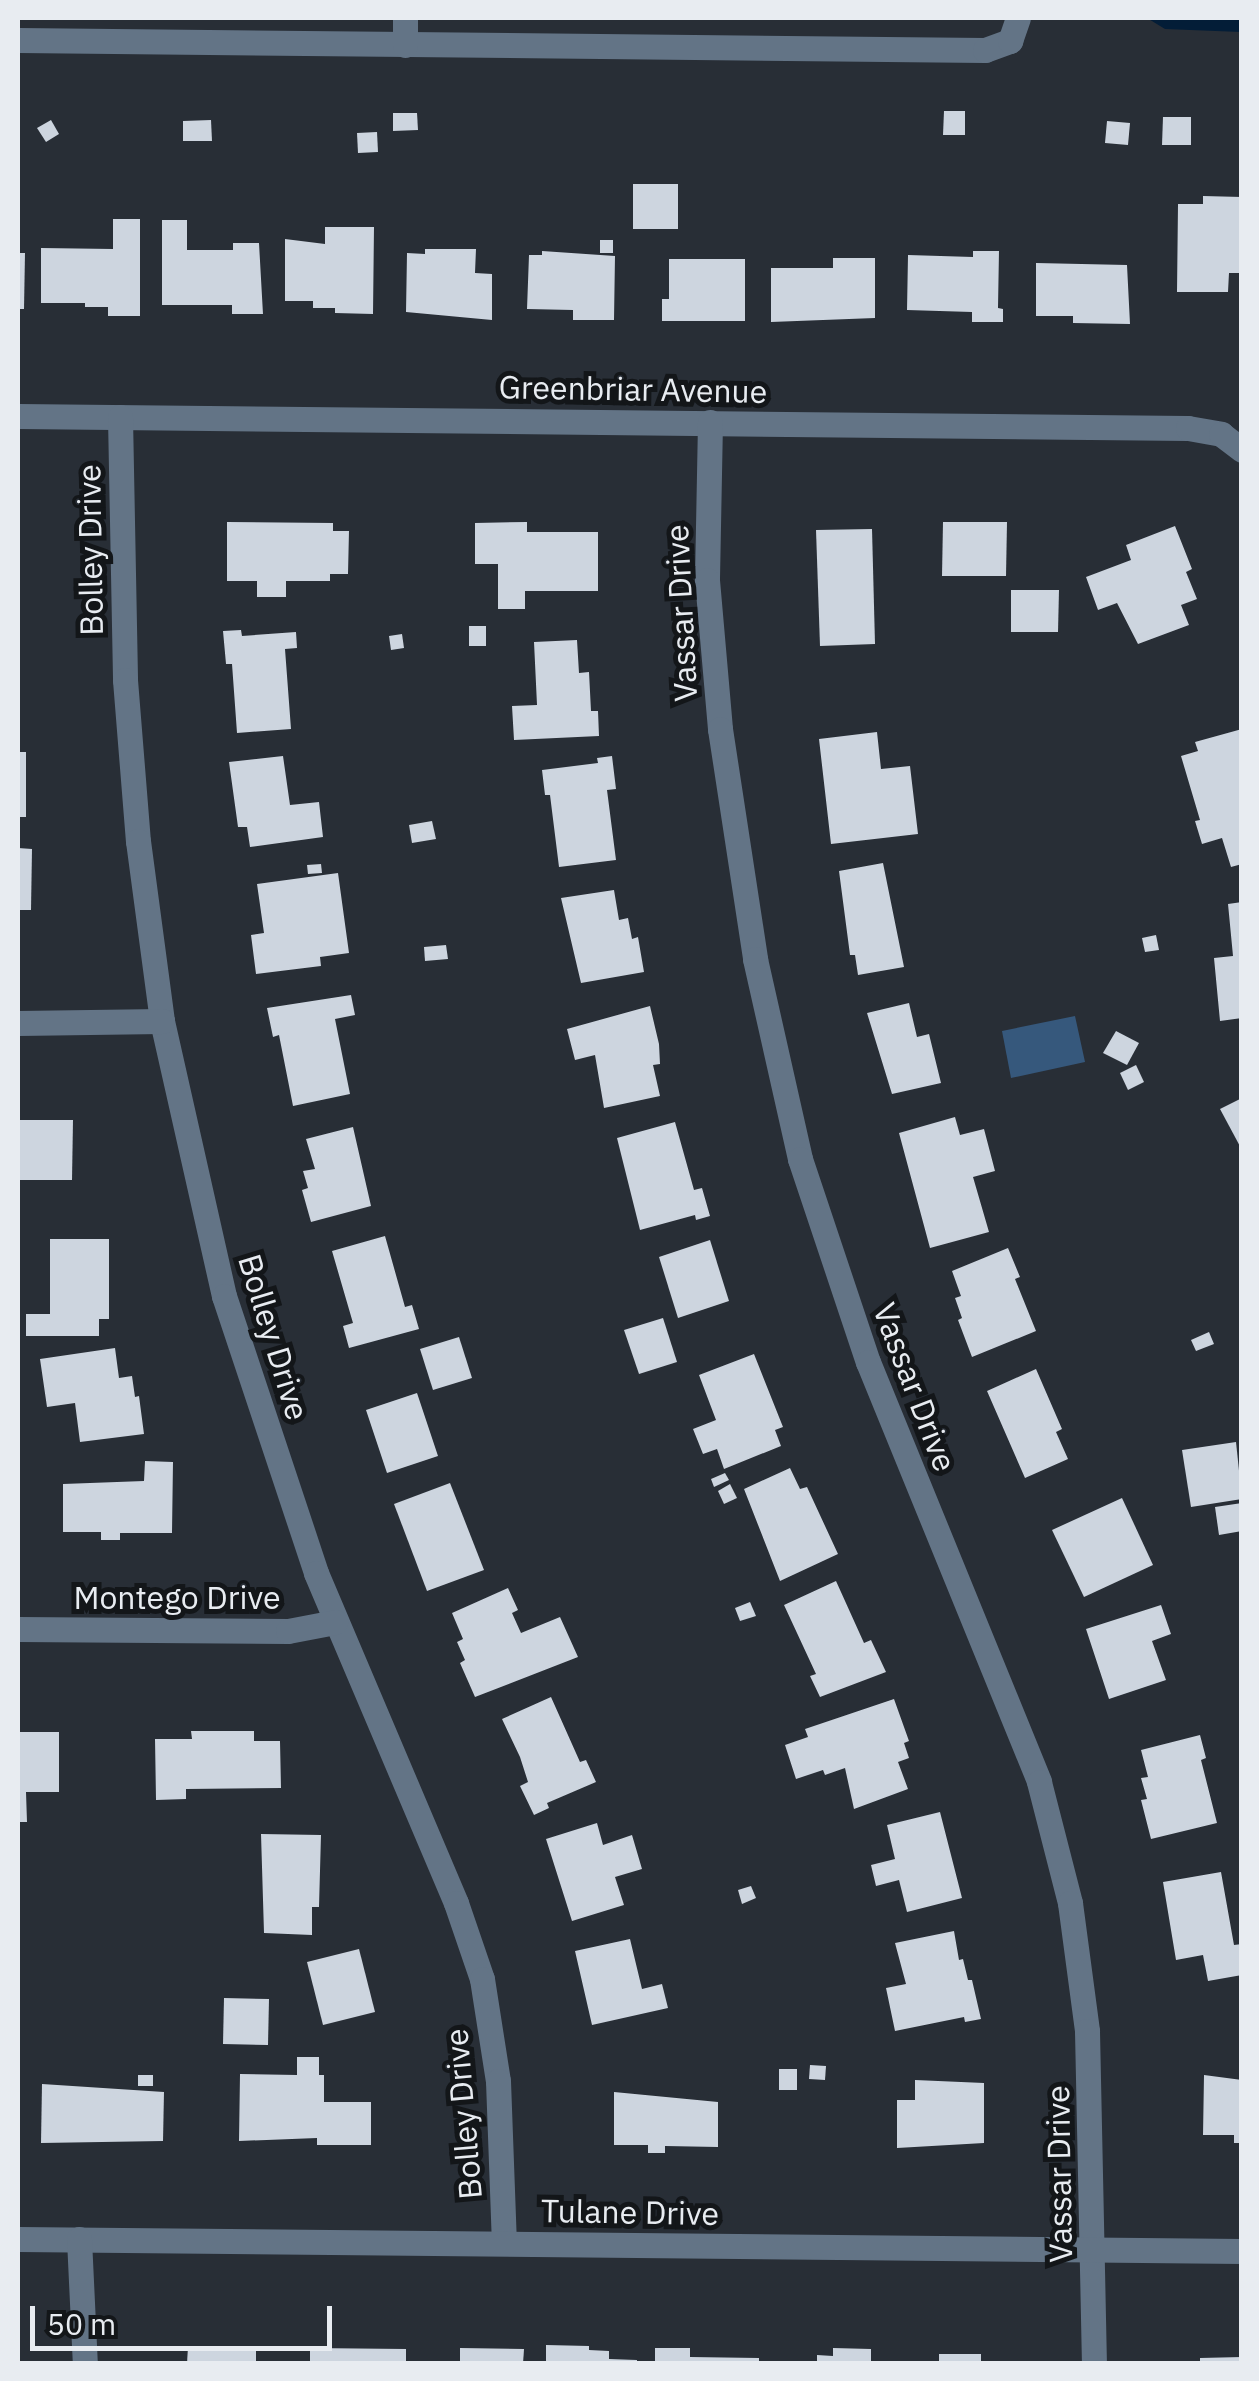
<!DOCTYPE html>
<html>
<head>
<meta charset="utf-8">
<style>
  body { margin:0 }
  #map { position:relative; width:1259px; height:2381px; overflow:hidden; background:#282e36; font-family:"IBM Plex Sans",sans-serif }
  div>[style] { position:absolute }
  .green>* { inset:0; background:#36587c }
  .water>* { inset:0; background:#031d37 }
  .building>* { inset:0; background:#cdd5df }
  .minor>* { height:25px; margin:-12.5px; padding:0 12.5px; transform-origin:12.5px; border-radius:12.5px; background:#637486 }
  span { translate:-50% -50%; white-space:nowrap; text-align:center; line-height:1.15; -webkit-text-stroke:10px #131619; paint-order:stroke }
  .street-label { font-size:32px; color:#e8ecf1 }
  .frame { position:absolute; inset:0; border:20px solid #e8ecf1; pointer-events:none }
  .scale { position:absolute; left:30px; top:2306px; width:302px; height:45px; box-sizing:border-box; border:5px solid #e8ecf1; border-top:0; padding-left:12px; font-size:30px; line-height:35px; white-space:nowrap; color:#e8ecf1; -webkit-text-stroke:8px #131619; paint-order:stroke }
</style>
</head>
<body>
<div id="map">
  <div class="green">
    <div style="clip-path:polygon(1075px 1016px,1085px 1062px,1011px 1078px,1002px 1031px)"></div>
  </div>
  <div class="water">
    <div style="clip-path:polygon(1147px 18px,1241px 18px,1241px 32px,1165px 29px)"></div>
  </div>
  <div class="building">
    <div style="clip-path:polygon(944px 111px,965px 111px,965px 135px,943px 135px)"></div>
    <div style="clip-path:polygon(393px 113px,417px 113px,418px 130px,393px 131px)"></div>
    <div style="clip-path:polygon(1163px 117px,1191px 117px,1191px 145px,1162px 145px)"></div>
    <div style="clip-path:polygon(51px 120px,59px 134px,46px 142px,37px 128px)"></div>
    <div style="clip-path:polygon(211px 120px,212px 141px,183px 141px,183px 121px)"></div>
    <div style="clip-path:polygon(1107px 121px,1130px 123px,1128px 145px,1105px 143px)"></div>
    <div style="clip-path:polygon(377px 132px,378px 152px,358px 153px,357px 133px)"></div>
    <div style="clip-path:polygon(633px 184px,678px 184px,678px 229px,633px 229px)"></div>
    <div style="clip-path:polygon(1203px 196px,1242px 197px,1242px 273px,1229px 273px,1228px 292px,1177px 292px,1178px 204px,1203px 204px)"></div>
    <div style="clip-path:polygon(113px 219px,140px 219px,140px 316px,108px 316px,108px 307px,85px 307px,85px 303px,41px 303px,41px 248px,113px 249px)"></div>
    <div style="clip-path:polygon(162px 220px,187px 220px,187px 250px,233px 250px,233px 243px,259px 243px,263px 314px,232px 314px,232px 305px,162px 305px)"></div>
    <div style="clip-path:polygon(325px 227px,374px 227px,373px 314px,335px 313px,335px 308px,313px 308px,313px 301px,285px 301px,285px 239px,325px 244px)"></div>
    <div style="clip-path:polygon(600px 240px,613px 240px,613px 253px,600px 253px)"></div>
    <div style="clip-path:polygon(425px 249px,476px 249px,475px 273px,492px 274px,492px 320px,406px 312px,407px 253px,425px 254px)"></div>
    <div style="clip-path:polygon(542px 251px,615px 256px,614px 320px,573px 320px,573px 310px,527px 309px,529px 255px,542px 255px)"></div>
    <div style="clip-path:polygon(973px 251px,999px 251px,998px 308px,1003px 309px,1003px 322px,972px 322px,972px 312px,907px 310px,908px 255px,973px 257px)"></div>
    <div style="clip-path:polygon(18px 253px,25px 253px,24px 309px,18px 309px)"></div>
    <div style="clip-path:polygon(833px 258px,875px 258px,875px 318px,771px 322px,771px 268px,833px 268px)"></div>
    <div style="clip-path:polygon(669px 259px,745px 259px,745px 321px,662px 321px,662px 299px,669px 299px)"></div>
    <div style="clip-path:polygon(1036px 263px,1127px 265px,1130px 324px,1073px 323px,1073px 316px,1036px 316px)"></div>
    <div style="clip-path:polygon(227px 522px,333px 523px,333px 531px,349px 531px,348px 574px,330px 574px,330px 581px,286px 581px,286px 597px,257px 597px,257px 581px,227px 581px)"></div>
    <div style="clip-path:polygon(527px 522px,527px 532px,598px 532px,598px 591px,525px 591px,525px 609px,498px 609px,498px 564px,475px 564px,475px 523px)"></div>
    <div style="clip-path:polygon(943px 522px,1007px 522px,1006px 576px,942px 576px)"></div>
    <div style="clip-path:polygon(1175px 526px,1192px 569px,1186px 572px,1197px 599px,1181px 605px,1189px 625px,1138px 644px,1117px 603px,1098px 610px,1086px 577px,1131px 560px,1126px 545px)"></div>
    <div style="clip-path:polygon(872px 529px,875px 644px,820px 646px,816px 530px)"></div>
    <div style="clip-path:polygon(1011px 590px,1059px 590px,1058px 632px,1011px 632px)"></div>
    <div style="clip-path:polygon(469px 626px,486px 626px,486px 646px,469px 646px)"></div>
    <div style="clip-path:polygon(241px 630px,242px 636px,296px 632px,297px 648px,285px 649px,291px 729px,237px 733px,232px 664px,226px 664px,223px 631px)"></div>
    <div style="clip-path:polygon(402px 634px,404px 648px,391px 650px,389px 636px)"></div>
    <div style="clip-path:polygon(577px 640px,579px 673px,589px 672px,591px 711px,598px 711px,599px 736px,514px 740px,512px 706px,537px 705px,534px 642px)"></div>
    <div style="clip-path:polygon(1242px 729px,1242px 864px,1231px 867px,1222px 838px,1202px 844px,1195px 821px,1200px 820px,1181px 756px,1198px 751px,1195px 742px)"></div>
    <div style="clip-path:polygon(877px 732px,881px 769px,910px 766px,918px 834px,831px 844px,819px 739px)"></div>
    <div style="clip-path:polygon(18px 752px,26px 752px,26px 817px,18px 817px)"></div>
    <div style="clip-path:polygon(283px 756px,290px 805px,319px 802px,323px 837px,250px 847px,247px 827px,238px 827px,229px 762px)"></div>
    <div style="clip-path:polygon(612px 756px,616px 789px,607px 790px,616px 860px,559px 867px,550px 795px,545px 795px,542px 770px,598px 763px,597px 758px)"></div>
    <div style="clip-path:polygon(432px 821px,436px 839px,412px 843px,409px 825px)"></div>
    <div style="clip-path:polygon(18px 848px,32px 849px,31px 910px,18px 910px)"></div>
    <div style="clip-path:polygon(883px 863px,904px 967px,858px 975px,855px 955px,850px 955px,839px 871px)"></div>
    <div style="clip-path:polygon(321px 864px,322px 873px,308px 874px,307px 865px)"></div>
    <div style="clip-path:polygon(338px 873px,349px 953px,320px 957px,321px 966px,256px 974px,251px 935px,264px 933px,257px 884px)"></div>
    <div style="clip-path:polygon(614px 890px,619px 920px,628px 918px,632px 939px,638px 937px,644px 972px,581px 983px,561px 898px)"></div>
    <div style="clip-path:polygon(1242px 902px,1242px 1018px,1220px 1021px,1214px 958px,1233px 956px,1228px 904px)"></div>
    <div style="clip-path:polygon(1156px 935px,1159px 950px,1145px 952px,1142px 938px)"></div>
    <div style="clip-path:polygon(446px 945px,448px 959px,425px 961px,424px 947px)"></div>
    <div style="clip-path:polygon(351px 995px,355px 1015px,335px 1019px,350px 1094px,293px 1106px,279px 1035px,273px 1037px,267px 1008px)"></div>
    <div style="clip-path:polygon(909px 1003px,917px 1037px,929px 1034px,941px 1083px,892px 1094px,867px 1013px)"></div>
    <div style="clip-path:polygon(650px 1006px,659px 1044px,660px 1064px,653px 1065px,660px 1096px,604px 1108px,595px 1055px,575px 1060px,567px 1029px)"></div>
    <div style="clip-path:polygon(1116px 1031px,1139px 1043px,1127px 1065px,1103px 1053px)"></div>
    <div style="clip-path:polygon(1136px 1065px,1144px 1082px,1128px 1090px,1120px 1073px)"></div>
    <div style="clip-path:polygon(1242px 1098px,1242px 1150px,1220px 1109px)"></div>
    <div style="clip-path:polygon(955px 1117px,960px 1135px,984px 1129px,995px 1171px,973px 1177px,989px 1232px,930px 1248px,899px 1133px)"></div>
    <div style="clip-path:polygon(18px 1120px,73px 1120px,72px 1180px,18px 1180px)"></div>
    <div style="clip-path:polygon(675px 1122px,694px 1190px,702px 1188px,710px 1216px,696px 1220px,695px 1215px,640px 1230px,617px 1138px)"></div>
    <div style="clip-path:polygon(353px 1127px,371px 1206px,311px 1222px,302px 1190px,308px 1188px,303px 1171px,315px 1169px,306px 1139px)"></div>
    <div style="clip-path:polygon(385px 1236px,405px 1307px,412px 1305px,419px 1329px,349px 1348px,343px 1326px,353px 1323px,332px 1251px)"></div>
    <div style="clip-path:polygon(50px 1239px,109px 1239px,109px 1319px,99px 1319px,99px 1336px,26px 1336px,26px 1314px,50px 1314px)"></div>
    <div style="clip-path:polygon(710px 1240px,729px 1301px,678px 1318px,659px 1257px)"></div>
    <div style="clip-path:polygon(1008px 1248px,1020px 1277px,1015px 1279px,1036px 1331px,972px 1357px,958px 1320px,962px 1318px,955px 1298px,961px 1296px,952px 1271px)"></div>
    <div style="clip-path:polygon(663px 1318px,677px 1362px,639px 1374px,624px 1330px)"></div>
    <div style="clip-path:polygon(1209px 1332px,1214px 1344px,1196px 1351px,1191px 1340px)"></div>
    <div style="clip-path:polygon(459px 1337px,472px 1378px,433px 1390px,420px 1349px)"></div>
    <div style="clip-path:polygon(115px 1348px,119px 1378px,132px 1376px,135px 1397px,139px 1396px,144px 1434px,80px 1442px,75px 1403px,47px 1407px,40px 1359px)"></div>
    <div style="clip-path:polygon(754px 1354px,783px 1427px,775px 1430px,781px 1446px,724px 1469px,717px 1449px,703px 1454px,693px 1429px,716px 1420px,699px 1375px)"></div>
    <div style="clip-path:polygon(1036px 1369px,1062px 1429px,1056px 1432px,1068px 1459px,1025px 1478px,987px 1391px)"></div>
    <div style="clip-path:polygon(417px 1393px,438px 1456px,387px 1473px,366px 1410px)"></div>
    <div style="clip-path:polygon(1236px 1442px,1242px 1499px,1191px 1507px,1182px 1450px)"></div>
    <div style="clip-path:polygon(145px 1461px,173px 1462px,172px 1533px,120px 1533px,120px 1540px,101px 1540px,101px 1532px,63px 1532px,63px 1484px,144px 1481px)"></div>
    <div style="clip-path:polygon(790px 1468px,800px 1489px,807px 1487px,838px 1554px,780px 1581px,744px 1489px)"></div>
    <div style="clip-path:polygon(725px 1473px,729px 1480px,714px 1487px,711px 1479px)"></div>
    <div style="clip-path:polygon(450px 1483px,484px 1570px,427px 1591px,394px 1504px)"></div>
    <div style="clip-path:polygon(730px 1484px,737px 1498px,724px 1504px,718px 1491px)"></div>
    <div style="clip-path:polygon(1122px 1498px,1153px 1565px,1084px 1597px,1052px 1530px)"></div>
    <div style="clip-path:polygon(1242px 1503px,1242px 1531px,1219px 1535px,1215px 1507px)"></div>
    <div style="clip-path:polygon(836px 1581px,864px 1643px,871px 1640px,886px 1672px,820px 1697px,810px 1676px,816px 1674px,784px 1605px)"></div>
    <div style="clip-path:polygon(508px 1588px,518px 1610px,512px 1613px,521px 1633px,560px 1617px,578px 1657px,475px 1697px,460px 1663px,465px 1660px,457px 1642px,463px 1639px,452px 1613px)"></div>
    <div style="clip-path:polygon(750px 1602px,756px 1616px,740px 1621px,735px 1608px)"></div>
    <div style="clip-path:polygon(1161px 1605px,1171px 1634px,1152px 1641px,1166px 1680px,1109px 1699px,1086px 1629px)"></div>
    <div style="clip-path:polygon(551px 1697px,580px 1762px,586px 1760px,596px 1782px,547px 1803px,549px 1808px,534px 1815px,520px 1786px,528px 1782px,520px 1757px,502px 1719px)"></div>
    <div style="clip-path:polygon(894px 1699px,909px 1741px,904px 1743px,909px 1758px,898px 1762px,908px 1789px,854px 1809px,845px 1768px,825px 1775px,823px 1770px,796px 1779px,785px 1745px,808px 1737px,805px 1729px)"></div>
    <div style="clip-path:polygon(191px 1731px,254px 1731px,254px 1741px,280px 1741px,281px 1788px,186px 1789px,186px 1799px,156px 1800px,155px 1739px,192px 1739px)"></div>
    <div style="clip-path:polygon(18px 1732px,59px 1732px,59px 1792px,26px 1792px,27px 1822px,18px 1822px)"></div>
    <div style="clip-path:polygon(1200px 1735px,1206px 1758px,1201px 1760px,1217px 1823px,1151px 1839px,1141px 1800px,1147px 1799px,1141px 1778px,1148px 1777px,1141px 1750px)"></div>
    <div style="clip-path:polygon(940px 1812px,962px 1898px,907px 1912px,899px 1880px,876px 1886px,871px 1865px,895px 1859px,887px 1825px)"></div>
    <div style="clip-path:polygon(597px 1823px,603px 1845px,632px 1835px,642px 1869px,615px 1877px,624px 1905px,572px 1921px,546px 1839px)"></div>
    <div style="clip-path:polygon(261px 1834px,321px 1835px,319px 1907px,312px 1907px,312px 1935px,264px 1933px)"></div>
    <div style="clip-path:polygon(1221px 1872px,1234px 1945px,1242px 1944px,1242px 1975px,1208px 1981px,1203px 1955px,1176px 1960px,1163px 1882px)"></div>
    <div style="clip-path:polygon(751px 1886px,756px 1898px,742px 1904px,738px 1890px)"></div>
    <div style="clip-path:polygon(954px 1931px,959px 1960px,963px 1959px,968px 1980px,972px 1980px,981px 2019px,965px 2022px,964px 2017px,895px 2031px,886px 1988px,906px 1984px,895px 1943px)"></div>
    <div style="clip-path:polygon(630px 1939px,642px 1989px,662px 1984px,668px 2008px,592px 2025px,575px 1951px)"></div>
    <div style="clip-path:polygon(359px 1949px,375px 2012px,323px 2025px,307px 1962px)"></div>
    <div style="clip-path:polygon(224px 1998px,269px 1999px,268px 2045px,223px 2044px)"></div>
    <div style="clip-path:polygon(297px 2057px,319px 2057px,319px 2075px,324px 2075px,324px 2102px,371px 2102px,371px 2145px,317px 2145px,317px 2138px,239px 2141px,240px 2074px,297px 2075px)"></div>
    <div style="clip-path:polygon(810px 2065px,826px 2066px,825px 2080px,809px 2079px)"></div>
    <div style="clip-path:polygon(779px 2069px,797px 2069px,797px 2090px,779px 2090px)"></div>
    <div style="clip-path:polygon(138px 2075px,153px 2075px,153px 2086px,138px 2086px)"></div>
    <div style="clip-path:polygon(1204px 2075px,1242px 2080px,1242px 2143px,1234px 2143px,1234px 2135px,1203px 2135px)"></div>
    <div style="clip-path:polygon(915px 2080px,984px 2083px,984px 2143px,897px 2148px,897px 2100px,915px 2100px)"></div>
    <div style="clip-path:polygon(42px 2084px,164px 2092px,163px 2141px,41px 2143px)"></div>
    <div style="clip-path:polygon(614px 2092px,718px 2102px,718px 2147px,665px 2146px,665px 2153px,648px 2153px,648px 2145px,614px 2145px)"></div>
    <div style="clip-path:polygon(546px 2345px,589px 2346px,589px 2350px,609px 2351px,609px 2359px,637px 2360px,637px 2364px,546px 2364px)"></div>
    <div style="clip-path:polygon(188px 2346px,256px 2347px,256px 2364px,187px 2364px)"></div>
    <div style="clip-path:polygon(310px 2348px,406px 2349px,406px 2364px,310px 2364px)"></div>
    <div style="clip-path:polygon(460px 2348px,524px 2349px,523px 2364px,460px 2364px)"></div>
    <div style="clip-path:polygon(655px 2348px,690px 2348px,690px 2357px,759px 2358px,759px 2364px,655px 2364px)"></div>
    <div style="clip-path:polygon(833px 2348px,871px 2349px,871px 2364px,817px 2364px,817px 2355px,833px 2356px)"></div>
    <div style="clip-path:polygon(939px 2354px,981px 2354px,981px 2364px,939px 2364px)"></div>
    <div style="clip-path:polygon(1242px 2357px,1242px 2364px,1200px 2364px,1200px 2358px)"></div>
  </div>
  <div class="minor">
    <div style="left:18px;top:40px;width:967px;rotate:0.59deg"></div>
    <div style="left:985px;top:50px;width:27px;rotate:-20deg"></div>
    <div style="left:1010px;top:41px;width:24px;rotate:-71deg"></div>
    <div style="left:405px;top:45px;width:27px;rotate:-90deg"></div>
    <div style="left:18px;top:416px;width:1170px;rotate:0.59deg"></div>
    <div style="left:1188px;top:428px;width:34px;rotate:10deg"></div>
    <div style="left:1221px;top:434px;width:26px;rotate:37deg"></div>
    <div style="left:120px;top:417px;width:263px;rotate:88.9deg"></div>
    <div style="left:125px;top:680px;width:162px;rotate:85.4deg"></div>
    <div style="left:138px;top:841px;width:182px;rotate:82.4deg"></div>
    <div style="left:162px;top:1021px;width:282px;rotate:77.3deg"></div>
    <div style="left:224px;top:1296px;width:292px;rotate:71.6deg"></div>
    <div style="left:316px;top:1573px;width:358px;rotate:67deg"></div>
    <div style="left:456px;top:1903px;width:80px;rotate:71.1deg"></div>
    <div style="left:482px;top:1979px;width:103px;rotate:81.1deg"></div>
    <div style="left:498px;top:2081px;width:162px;rotate:87.9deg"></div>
    <div style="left:710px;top:422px;width:158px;rotate:91.1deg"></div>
    <div style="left:707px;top:580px;width:150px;rotate:85deg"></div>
    <div style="left:720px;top:729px;width:233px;rotate:81.3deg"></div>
    <div style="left:755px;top:959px;width:205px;rotate:77.3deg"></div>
    <div style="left:800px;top:1159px;width:214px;rotate:71.5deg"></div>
    <div style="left:868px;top:1362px;width:453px;rotate:67.8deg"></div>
    <div style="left:1039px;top:1782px;width:125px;rotate:75.6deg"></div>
    <div style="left:1070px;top:1903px;width:129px;rotate:82.4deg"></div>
    <div style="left:1087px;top:2031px;width:333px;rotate:88.8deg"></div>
    <div style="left:18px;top:1023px;width:144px;rotate:-0.8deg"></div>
    <div style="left:18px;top:1629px;width:270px;rotate:0.4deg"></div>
    <div style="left:288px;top:1631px;width:48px;rotate:-10.8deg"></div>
    <div style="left:18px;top:2239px;width:1224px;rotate:0.56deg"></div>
    <div style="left:79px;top:2239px;width:125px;rotate:87.3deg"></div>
  </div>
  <div class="street-label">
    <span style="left:633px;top:389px;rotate:1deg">Greenbriar Avenue</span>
    <span style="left:90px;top:550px;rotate:-91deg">Bolley Drive</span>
    <span style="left:681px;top:613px;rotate:-93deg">Vassar Drive</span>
    <span style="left:274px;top:1337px;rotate:73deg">Bolley Drive</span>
    <span style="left:915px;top:1387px;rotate:69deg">Vassar Drive</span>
    <span style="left:177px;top:1597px">Montego Drive</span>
    <span style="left:463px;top:2114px;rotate:-95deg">Bolley Drive</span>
    <span style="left:1059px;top:2174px;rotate:-91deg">Vassar Drive</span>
    <span style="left:630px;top:2212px;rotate:1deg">Tulane Drive</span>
  </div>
  <div class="frame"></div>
  <div class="scale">50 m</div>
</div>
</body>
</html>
